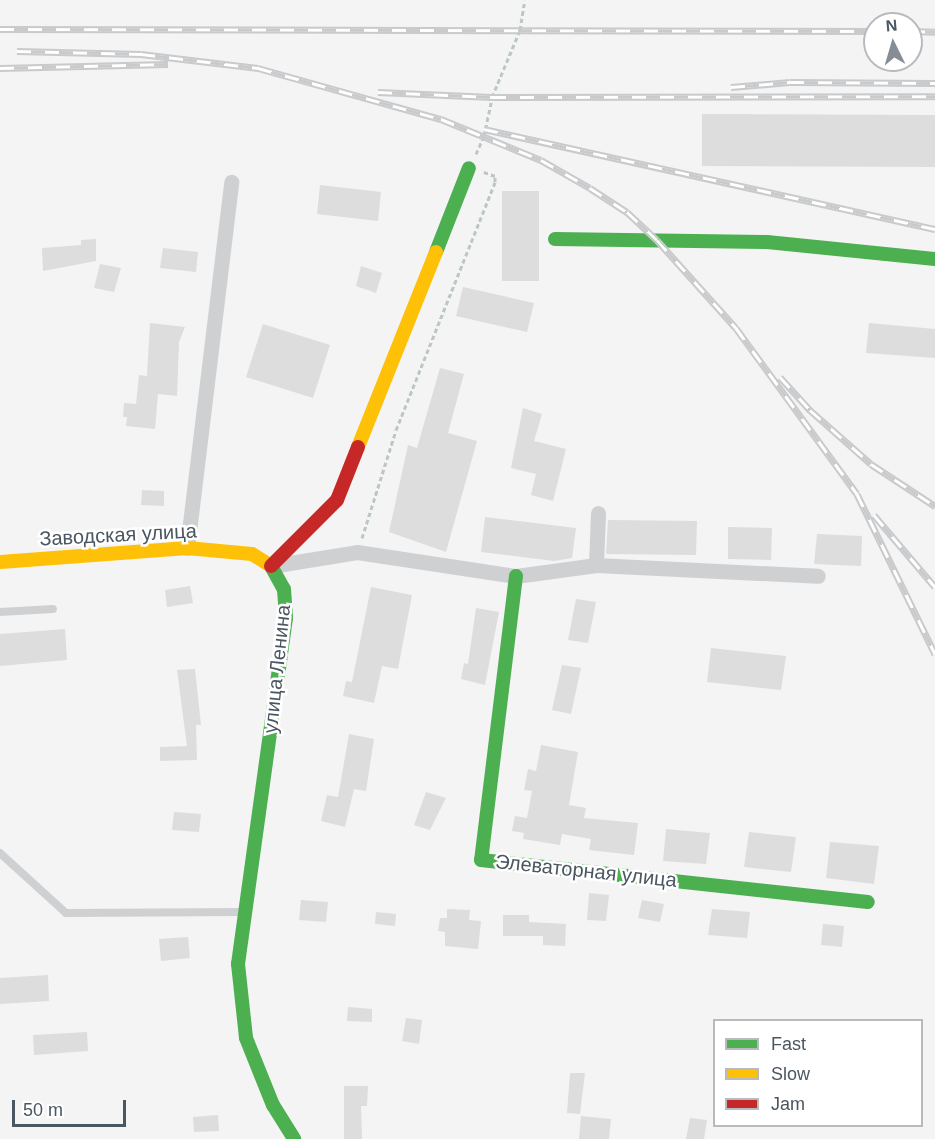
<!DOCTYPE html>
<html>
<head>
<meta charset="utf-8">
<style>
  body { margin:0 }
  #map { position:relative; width:935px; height:1139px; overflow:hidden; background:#f4f4f4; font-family:Arial,sans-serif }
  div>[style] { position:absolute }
  .building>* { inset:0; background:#ddddde }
  .path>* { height:3px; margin-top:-1.5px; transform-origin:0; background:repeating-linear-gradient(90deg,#bcc7c4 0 4.5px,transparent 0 7.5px) }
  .lane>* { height:8px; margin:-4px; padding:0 4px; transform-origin:4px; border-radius:4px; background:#ced0d2 }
  .street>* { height:15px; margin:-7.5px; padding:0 7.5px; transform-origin:7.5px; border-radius:7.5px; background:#ced0d2 }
  .fast>* { height:14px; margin:-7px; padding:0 7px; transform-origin:7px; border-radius:7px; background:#4caf50 }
  .slow>* { height:14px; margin:-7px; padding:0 7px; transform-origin:7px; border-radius:7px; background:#ffc107 }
  .jam>* { height:14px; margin:-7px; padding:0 7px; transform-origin:7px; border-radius:7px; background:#c62828 }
  .rail>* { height:7px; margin-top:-3.5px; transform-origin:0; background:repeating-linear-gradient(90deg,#fff 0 14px,#c9cacc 0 28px); box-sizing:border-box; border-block:2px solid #c9cacc }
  span { translate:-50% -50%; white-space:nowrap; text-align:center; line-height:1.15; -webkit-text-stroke:5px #fff; paint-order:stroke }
  .street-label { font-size:20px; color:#4a5661 }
  .legend { position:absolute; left:713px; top:1019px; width:210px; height:108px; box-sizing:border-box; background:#fff; border:2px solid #b7bbc0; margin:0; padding:8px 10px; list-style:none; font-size:18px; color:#4a5661 }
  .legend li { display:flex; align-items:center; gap:12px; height:30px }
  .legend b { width:30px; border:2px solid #b7bbc0 }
  .north { position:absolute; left:863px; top:12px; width:60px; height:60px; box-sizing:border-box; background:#fff; border:2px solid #b7bbc0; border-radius:50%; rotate:355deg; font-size:16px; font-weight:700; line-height:24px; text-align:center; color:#4a5661 }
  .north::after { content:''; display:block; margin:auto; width:21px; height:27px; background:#868d94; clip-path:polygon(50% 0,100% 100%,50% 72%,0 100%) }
  .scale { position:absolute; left:12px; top:1100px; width:114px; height:27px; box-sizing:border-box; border:3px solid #4a5661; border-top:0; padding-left:8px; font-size:18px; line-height:21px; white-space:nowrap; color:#4a5661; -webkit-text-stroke:4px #fff; paint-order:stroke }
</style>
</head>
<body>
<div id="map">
  <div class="building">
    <div style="clip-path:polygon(702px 114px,935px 115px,935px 167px,702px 166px)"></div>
    <div style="clip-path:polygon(320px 185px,381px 192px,378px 221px,317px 214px)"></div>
    <div style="clip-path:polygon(502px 191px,539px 191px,539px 281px,502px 281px)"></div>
    <div style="clip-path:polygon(96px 239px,96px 261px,43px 271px,42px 248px,81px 245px,81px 240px)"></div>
    <div style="clip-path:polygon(163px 248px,198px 252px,196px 272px,160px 268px)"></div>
    <div style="clip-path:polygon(100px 264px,121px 268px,114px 292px,94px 288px)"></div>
    <div style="clip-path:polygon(361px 266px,382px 273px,376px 293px,356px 286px)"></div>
    <div style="clip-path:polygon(463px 287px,534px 303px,527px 332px,456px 316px)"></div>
    <div style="clip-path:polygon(150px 323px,185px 327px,179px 342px,177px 396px,158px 394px,155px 429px,126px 426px,127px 417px,123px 417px,124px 403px,136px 404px,139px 375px,147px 376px)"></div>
    <div style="clip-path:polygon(869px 323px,935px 329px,935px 358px,866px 353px)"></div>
    <div style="clip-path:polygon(263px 324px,330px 345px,313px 398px,246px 377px)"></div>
    <div style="clip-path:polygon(440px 368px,464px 374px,448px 433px,477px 441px,446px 552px,389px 532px,408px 445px,417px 448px)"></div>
    <div style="clip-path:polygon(523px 408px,542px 414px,534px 441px,566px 449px,553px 501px,531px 495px,536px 474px,511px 468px)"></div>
    <div style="clip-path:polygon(142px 490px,164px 491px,164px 506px,141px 505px)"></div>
    <div style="clip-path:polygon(485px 517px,576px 528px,572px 558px,554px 561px,481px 552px)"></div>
    <div style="clip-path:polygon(608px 520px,697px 521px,696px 555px,606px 554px)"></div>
    <div style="clip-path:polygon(728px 527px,772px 528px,771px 560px,728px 559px)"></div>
    <div style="clip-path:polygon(817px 534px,862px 536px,861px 566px,814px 564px)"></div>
    <div style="clip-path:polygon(190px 586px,193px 603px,167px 607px,165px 590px)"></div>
    <div style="clip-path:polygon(371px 587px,412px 595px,398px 669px,382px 666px,374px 703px,343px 696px,346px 681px,352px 682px)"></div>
    <div style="clip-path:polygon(576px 599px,596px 602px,588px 643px,568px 640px)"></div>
    <div style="clip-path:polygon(476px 608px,499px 612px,485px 685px,461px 679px,464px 663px,468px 664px)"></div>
    <div style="clip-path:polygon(65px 629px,67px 660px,0 666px,0 634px)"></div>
    <div style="clip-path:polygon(711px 648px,786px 656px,781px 690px,707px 682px)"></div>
    <div style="clip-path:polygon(562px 665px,581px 668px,571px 714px,552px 710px)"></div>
    <div style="clip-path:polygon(195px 669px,201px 725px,196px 725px,197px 760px,160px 761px,160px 747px,187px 746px,177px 670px)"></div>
    <div style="clip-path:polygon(349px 734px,374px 739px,366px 791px,354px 789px,345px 827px,321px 821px,327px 795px,338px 797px)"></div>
    <div style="clip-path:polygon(541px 745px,578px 752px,569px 805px,586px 808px,584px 818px,638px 823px,634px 855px,589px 850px,591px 839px,562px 834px,560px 845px,523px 839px,524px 833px,512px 831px,515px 816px,527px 818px,532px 791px,524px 790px,528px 769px,536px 771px)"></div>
    <div style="clip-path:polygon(426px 792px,446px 798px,430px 830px,414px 825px)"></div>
    <div style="clip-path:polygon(174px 812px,201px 814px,199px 832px,172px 830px)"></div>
    <div style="clip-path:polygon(666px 829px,710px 833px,706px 864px,663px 861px)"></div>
    <div style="clip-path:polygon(749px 832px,796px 837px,791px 872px,744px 867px)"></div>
    <div style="clip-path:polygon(830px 842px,879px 846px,874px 884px,826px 878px)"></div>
    <div style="clip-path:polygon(589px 893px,609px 895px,606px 921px,587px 920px)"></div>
    <div style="clip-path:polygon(301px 900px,328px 902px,326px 922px,299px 920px)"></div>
    <div style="clip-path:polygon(642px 900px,664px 904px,660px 922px,638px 918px)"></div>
    <div style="clip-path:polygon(447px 909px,470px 910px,469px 920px,481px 921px,478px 949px,445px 946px,445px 932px,438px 931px,440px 918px,447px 918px)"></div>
    <div style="clip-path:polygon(712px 909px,750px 912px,747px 938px,708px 935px)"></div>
    <div style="clip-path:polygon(376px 912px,396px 914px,395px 926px,375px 924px)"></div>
    <div style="clip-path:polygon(503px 915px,529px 915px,529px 922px,566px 924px,565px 946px,543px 945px,543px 936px,503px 936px)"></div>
    <div style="clip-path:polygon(823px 924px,844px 926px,842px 947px,821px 945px)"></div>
    <div style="clip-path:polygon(188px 937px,190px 958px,161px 961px,159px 939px)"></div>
    <div style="clip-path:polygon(48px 975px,49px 1001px,0 1004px,0 978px)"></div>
    <div style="clip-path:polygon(348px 1007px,372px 1009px,372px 1022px,347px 1021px)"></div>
    <div style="clip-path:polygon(406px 1018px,422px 1020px,419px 1044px,402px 1041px)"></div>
    <div style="clip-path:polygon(87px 1032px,88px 1051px,34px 1055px,33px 1035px)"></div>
    <div style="clip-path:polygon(570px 1073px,585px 1073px,580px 1114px,567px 1113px)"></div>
    <div style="clip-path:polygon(344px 1086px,368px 1086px,367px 1106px,361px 1106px,362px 1139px,344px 1139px)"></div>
    <div style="clip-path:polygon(218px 1115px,219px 1131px,194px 1132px,193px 1117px)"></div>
    <div style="clip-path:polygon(581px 1116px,611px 1119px,609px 1139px,579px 1139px)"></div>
    <div style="clip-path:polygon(690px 1118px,707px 1120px,704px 1139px,686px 1139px)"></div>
  </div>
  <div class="path">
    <div style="left:476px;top:154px;width:20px;rotate:-66deg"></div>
    <div style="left:484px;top:136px;width:40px;rotate:-78deg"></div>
    <div style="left:492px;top:97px;width:73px;rotate:-67.3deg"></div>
    <div style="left:520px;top:30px;width:30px;rotate:-81deg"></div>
    <div style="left:362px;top:538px;width:113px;rotate:-72.5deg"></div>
    <div style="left:396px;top:430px;width:267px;rotate:-68.2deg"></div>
    <div style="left:495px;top:182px;width:6px;rotate:-90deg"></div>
    <div style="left:495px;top:176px;width:12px;rotate:-160deg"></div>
  </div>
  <div class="lane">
    <div style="left:0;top:612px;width:53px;rotate:-3.2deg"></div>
    <div style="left:0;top:853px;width:89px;rotate:42.3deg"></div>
    <div style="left:66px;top:913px;width:179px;rotate:-0.3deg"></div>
  </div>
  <div class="street">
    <div style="left:187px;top:548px;width:369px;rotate:-83.1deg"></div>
    <div style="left:596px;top:565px;width:222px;rotate:2.8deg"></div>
    <div style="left:271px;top:566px;width:87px;rotate:-9.2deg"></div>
    <div style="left:357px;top:552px;width:161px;rotate:8.6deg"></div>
    <div style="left:516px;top:576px;width:81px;rotate:-7.8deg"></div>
    <div style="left:596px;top:565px;width:52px;rotate:-87.8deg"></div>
  </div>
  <div class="fast">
    <div style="left:555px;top:239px;width:212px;rotate:0.8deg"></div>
    <div style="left:767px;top:242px;width:169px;rotate:5.8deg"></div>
    <div style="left:436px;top:252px;width:90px;rotate:-68.6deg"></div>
    <div style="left:271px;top:566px;width:26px;rotate:61deg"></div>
    <div style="left:284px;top:589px;width:29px;rotate:86deg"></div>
    <div style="left:286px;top:618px;width:349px;rotate:97.9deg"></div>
    <div style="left:238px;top:964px;width:74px;rotate:83.8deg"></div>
    <div style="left:246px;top:1038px;width:72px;rotate:68.1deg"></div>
    <div style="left:273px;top:1105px;width:40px;rotate:58deg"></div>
    <div style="left:516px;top:576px;width:286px;rotate:97deg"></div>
    <div style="left:481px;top:860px;width:389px;rotate:6.2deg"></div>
  </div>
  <div class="slow">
    <div style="left:358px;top:447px;width:210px;rotate:-68.2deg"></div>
    <div style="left:0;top:562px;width:188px;rotate:-4.3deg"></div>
    <div style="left:187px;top:548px;width:65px;rotate:5.3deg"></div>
    <div style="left:252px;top:554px;width:22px;rotate:32deg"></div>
  </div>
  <div class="jam">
    <div style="left:271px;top:566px;width:93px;rotate:-45deg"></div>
    <div style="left:337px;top:500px;width:57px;rotate:-68.4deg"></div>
  </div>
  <div class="rail">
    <div style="left:0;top:29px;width:875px;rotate:0.13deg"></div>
    <div style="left:911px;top:31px;width:24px;rotate:2deg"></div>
    <div style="left:17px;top:51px;width:124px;rotate:1.4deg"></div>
    <div style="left:141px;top:54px;width:118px;rotate:6.8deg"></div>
    <div style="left:258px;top:68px;width:190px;rotate:15.6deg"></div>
    <div style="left:441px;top:119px;width:108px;rotate:22.3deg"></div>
    <div style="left:541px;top:160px;width:56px;rotate:29.7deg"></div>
    <div style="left:590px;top:188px;width:44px;rotate:33deg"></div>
    <div style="left:627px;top:212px;width:41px;rotate:43deg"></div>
    <div style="left:657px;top:240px;width:118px;rotate:48.1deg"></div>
    <div style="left:736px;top:328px;width:205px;rotate:53.9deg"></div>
    <div style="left:857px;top:494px;width:178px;rotate:64deg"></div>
    <div style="left:0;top:68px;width:168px;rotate:-1.4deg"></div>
    <div style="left:731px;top:87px;width:59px;rotate:-4.8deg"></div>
    <div style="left:790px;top:82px;width:145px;rotate:0.4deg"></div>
    <div style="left:378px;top:92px;width:114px;rotate:2.5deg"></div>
    <div style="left:492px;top:97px;width:443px;rotate:-0.1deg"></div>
    <div style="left:484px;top:129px;width:462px;rotate:12.5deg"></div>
    <div style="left:780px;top:377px;width:45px;rotate:47.7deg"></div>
    <div style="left:810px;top:410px;width:81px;rotate:41.5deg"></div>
    <div style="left:871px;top:464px;width:77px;rotate:33.3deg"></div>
    <div style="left:874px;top:515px;width:94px;rotate:49.7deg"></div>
  </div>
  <div class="street-label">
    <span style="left:118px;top:535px;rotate:-3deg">Заводская улица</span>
    <span style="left:277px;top:669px;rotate:-84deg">улица Ленина</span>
    <span style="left:586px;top:871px;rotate:6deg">Элеваторная улица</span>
  </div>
  <ul class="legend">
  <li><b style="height:8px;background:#4caf50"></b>Fast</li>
  <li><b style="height:8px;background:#ffc107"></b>Slow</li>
  <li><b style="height:8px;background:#c62828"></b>Jam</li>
  </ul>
  <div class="north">N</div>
  <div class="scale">50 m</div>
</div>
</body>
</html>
